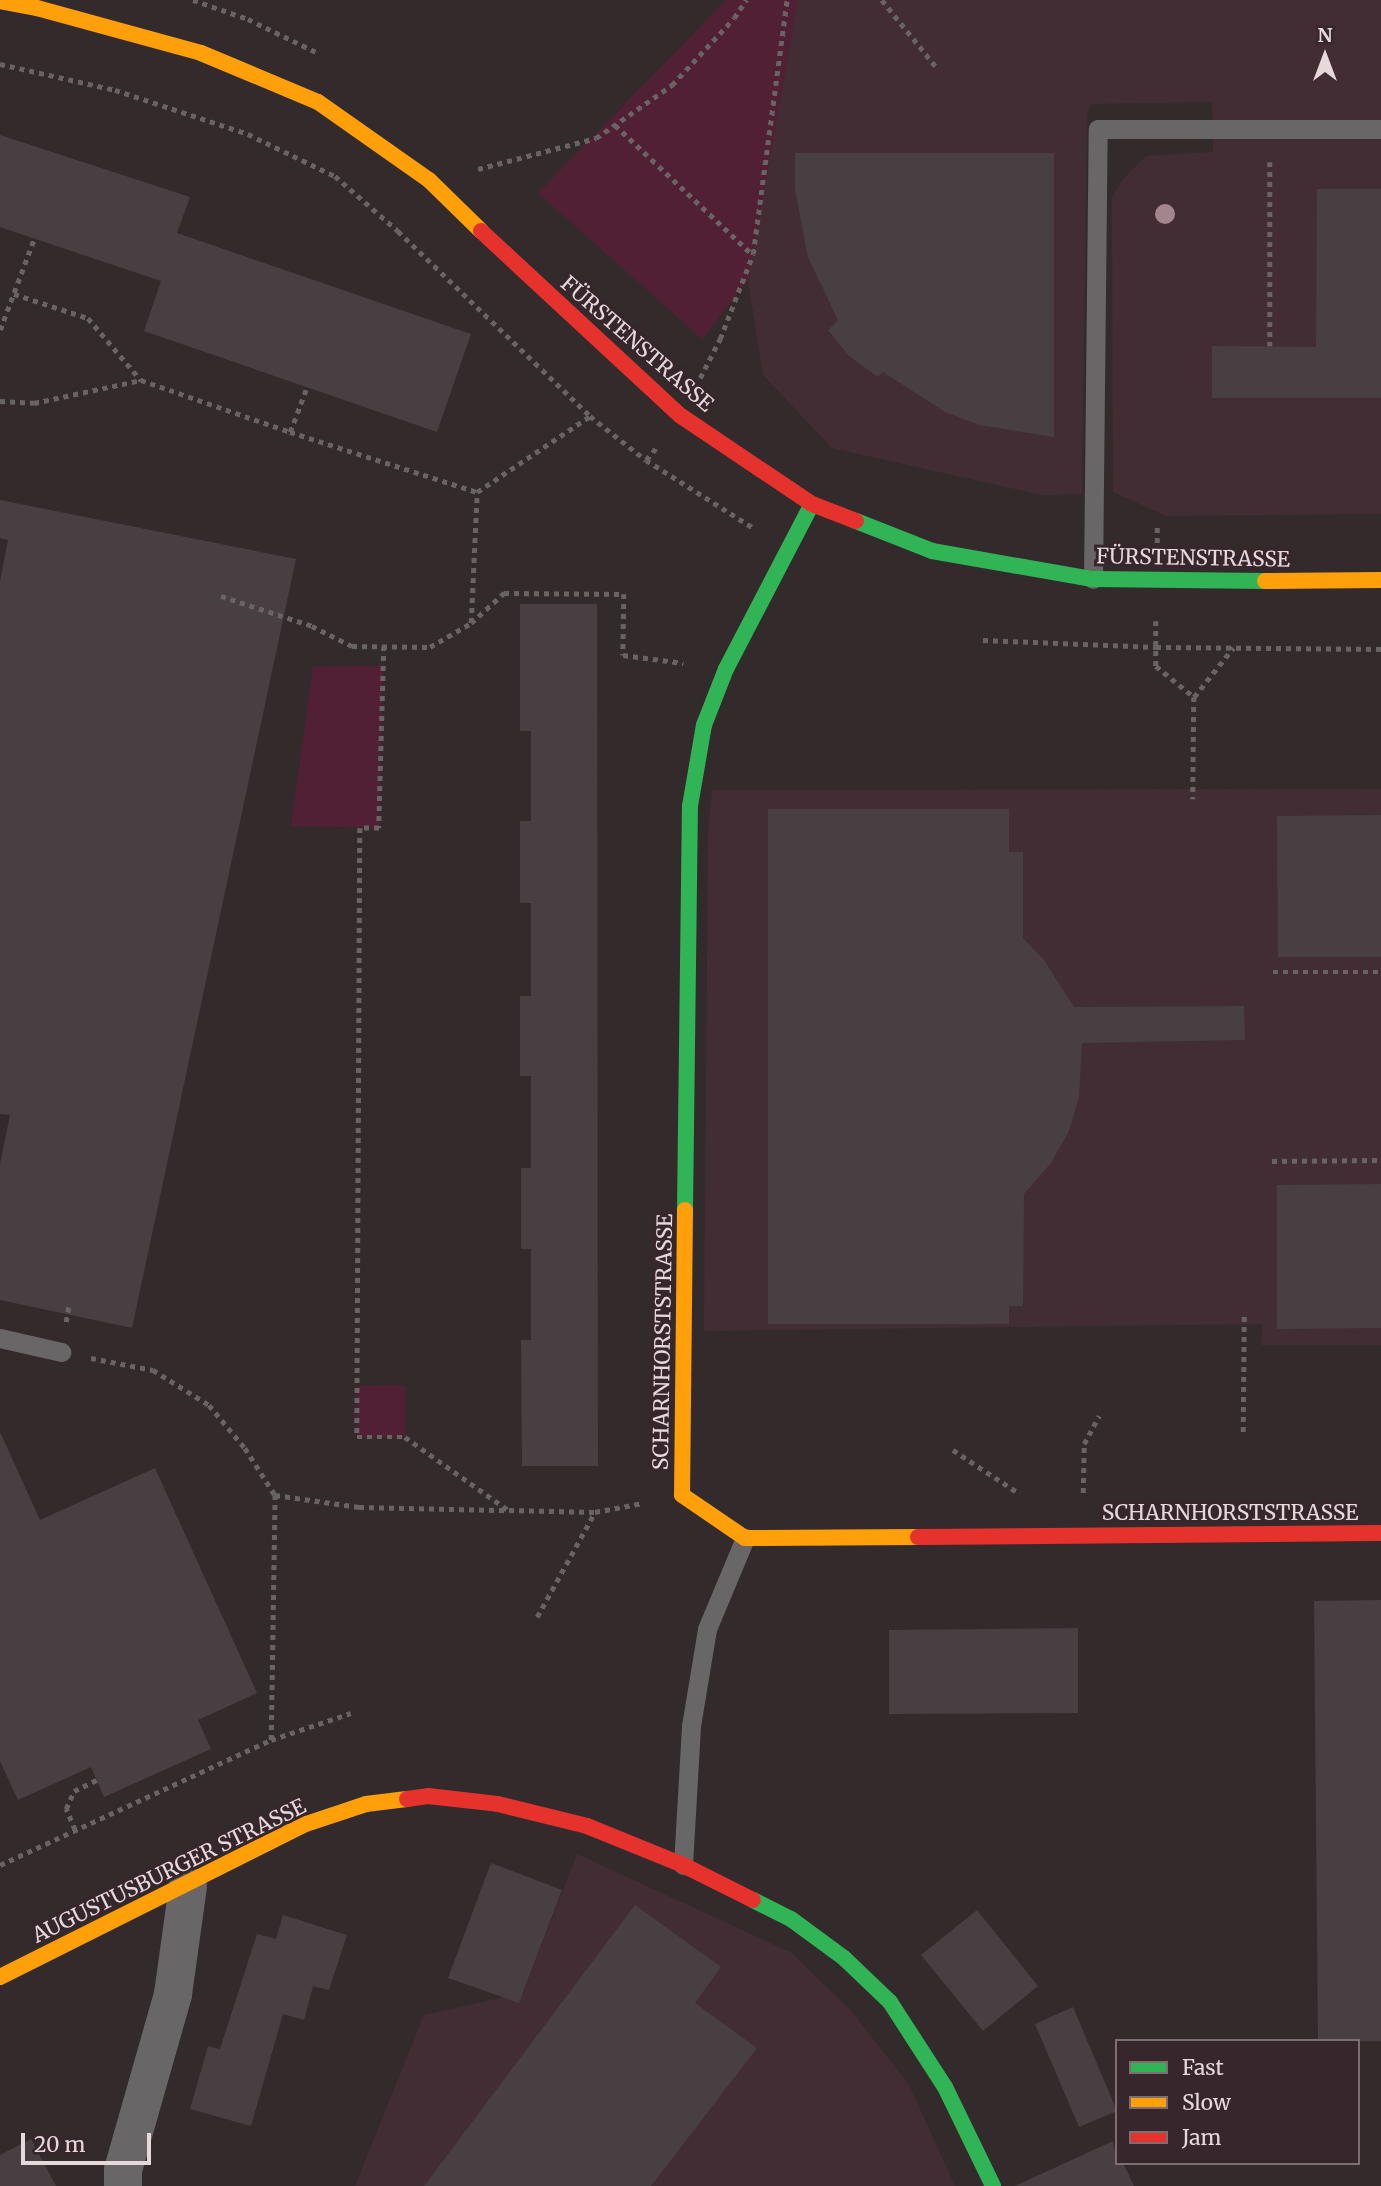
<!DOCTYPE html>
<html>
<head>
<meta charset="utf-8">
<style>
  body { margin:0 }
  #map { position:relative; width:1381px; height:2186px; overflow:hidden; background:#332a2c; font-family:Merriweather,serif }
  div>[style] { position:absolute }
  .built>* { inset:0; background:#432d34 }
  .green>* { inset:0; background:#522035 }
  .building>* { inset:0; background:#473f41 }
  .path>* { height:4.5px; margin-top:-2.25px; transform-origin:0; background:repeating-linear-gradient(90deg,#696464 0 5px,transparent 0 10px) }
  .lane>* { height:19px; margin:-9.5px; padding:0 9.5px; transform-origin:9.5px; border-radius:9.5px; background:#696667 }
  .street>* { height:38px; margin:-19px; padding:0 19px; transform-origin:19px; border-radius:19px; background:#696667 }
  .fast>* { height:16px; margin:-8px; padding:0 8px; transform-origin:8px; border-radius:8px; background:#30b455 }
  .slow>* { height:16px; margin:-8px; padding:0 8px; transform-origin:8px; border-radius:8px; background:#ff9f0a }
  .jam>* { height:16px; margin:-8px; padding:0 8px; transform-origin:8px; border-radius:8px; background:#e5322d }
  .trees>* { width:20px; height:20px; margin:-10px; border-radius:50%; background:#a3858e }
  span { translate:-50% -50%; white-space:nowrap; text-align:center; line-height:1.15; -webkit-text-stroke:6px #37262b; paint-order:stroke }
  .street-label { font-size:21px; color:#e5d9dc }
  .legend { position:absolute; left:1115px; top:2039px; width:245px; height:126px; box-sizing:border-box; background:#37262b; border:2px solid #7d6e72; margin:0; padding:9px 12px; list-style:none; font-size:21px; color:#e5d9dc }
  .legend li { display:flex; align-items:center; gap:14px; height:35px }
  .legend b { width:35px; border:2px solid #7d6e72 }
  .north { position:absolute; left:1290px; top:21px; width:70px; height:70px; -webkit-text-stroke:5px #37262b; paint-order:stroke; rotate:0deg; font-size:19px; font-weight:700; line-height:28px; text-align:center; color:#e5d9dc }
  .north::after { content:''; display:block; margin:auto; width:24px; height:32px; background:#e5d9dc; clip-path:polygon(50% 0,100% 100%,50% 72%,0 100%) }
  .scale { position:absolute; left:21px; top:2133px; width:130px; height:32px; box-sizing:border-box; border:4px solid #e5d9dc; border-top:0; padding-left:9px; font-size:21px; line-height:24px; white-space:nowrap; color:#e5d9dc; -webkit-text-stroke:5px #37262b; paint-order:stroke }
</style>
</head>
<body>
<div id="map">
  <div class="built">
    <div style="clip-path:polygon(798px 0,1381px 0,1381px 514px,1166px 516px,1113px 492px,1112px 197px,1124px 178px,1146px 156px,1213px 152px,1212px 102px,1091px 104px,1087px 115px,1082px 494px,1042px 495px,832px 448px,763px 375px,748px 281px)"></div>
    <div style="clip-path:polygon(1381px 789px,1381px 1345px,1261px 1345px,1263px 1324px,704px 1331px,708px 834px,712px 790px)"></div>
    <div style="clip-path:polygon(577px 1854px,792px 1953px,853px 2013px,909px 2085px,955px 2186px,355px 2186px,424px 2015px,523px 1993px)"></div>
  </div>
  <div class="green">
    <div style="clip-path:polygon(726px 0,798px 0,748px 281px,702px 339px,538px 193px)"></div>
    <div style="clip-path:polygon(383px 666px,379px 828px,291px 826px,313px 667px)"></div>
    <div style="clip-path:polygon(405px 1385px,405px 1437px,357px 1437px,357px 1386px)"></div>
  </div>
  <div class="building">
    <div style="clip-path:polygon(0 135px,190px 197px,177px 233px,471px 334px,437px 432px,144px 331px,161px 281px,0 227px)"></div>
    <div style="clip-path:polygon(795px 153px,1054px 153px,1054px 437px,979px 425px,945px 412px,883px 372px,878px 377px,849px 356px,828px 330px,838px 320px,808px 257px,795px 190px)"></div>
    <div style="clip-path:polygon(1317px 189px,1381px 189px,1381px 398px,1212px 398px,1212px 346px,1316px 347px)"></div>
    <div style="clip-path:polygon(0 500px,296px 559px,132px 1328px,0 1300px,0 1164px,10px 1115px,0 1114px,0 581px,8px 540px,0 538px)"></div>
    <div style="clip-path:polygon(520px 604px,597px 604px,598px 1466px,522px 1466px,521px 1340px,531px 1340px,531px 1249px,521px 1249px,521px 1168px,531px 1168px,531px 1076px,520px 1076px,520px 996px,531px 996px,531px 903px,520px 903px,520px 821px,531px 821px,531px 731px,520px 731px)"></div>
    <div style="clip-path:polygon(768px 809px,1009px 809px,1009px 852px,1023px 852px,1023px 938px,1044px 960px,1074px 1007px,1244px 1006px,1245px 1040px,1082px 1043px,1079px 1097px,1069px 1131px,1051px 1163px,1024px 1194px,1023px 1306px,1009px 1306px,1009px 1324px,768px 1324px)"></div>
    <div style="clip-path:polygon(1381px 815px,1381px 957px,1278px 957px,1277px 816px)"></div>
    <div style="clip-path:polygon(1381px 1184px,1381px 1328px,1277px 1329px,1277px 1185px)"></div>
    <div style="clip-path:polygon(0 1432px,40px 1520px,155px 1468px,257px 1693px,198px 1720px,211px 1749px,104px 1797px,91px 1767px,18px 1800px,0 1761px)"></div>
    <div style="clip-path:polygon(1381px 1600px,1381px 2041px,1318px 2041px,1314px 1601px)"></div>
    <div style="clip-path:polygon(1078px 1628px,1078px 1713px,889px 1714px,889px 1630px)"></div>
    <div style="clip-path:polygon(491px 1863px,562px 1890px,519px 2003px,448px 1978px)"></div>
    <div style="clip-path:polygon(635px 1905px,721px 1967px,695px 2003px,757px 2048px,651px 2186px,424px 2186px)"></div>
    <div style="clip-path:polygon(977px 1910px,1038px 1986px,983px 2031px,921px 1955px)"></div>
    <div style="clip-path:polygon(283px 1915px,347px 1935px,329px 1990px,313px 1986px,304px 2020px,283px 2014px,251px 2126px,190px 2109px,208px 2046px,220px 2049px,257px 1934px,276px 1939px)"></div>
    <div style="clip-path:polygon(1073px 2007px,1117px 2111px,1079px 2127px,1035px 2024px)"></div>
    <div style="clip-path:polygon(31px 2139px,56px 2186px,0 2186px,0 2155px)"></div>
    <div style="clip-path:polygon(1113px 2141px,1117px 2163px,1123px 2163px,1134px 2186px,1015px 2186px)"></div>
  </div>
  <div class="path">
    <div style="left:193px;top:0;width:58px;rotate:19.1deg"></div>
    <div style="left:248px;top:19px;width:78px;rotate:25.9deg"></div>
    <div style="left:882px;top:0;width:87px;rotate:51deg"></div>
    <div style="left:0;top:64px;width:118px;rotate:12.7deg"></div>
    <div style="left:115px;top:90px;width:140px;rotate:18.3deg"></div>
    <div style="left:248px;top:134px;width:97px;rotate:25.8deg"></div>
    <div style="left:335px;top:176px;width:84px;rotate:41.1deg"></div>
    <div style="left:398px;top:231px;width:267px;rotate:43.9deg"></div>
    <div style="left:590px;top:416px;width:71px;rotate:38.2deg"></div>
    <div style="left:646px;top:460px;width:17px;rotate:-50deg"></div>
    <div style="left:615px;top:125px;width:188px;rotate:43.3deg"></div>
    <div style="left:1270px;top:162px;width:184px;rotate:90deg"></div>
    <div style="left:478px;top:169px;width:122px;rotate:-14.7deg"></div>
    <div style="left:596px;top:138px;width:93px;rotate:-34.9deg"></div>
    <div style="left:672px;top:85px;width:91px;rotate:-47.2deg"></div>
    <div style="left:734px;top:18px;width:22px;rotate:-56deg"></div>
    <div style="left:14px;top:294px;width:78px;rotate:18deg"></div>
    <div style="left:88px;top:318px;width:82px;rotate:49.5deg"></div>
    <div style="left:141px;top:380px;width:158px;rotate:19.2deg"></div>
    <div style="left:290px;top:432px;width:48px;rotate:-69.3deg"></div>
    <div style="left:0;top:330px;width:97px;rotate:-69.5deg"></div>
    <div style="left:700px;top:378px;width:44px;rotate:-62.9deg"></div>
    <div style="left:720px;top:339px;width:91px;rotate:-68.8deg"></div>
    <div style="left:753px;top:254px;width:256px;rotate:-82.4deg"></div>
    <div style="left:0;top:401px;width:34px;rotate:3deg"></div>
    <div style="left:34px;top:403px;width:109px;rotate:-12.1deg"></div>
    <div style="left:290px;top:432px;width:196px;rotate:17.8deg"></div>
    <div style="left:477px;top:492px;width:136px;rotate:-33.9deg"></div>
    <div style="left:646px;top:460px;width:129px;rotate:32.3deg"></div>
    <div style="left:1157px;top:543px;width:20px;rotate:-90deg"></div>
    <div style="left:221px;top:596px;width:96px;rotate:18.2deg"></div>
    <div style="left:312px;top:626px;width:45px;rotate:26.6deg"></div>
    <div style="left:352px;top:646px;width:78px;rotate:0.7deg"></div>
    <div style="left:430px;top:647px;width:48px;rotate:-30.3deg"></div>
    <div style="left:471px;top:623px;width:45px;rotate:-42.3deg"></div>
    <div style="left:504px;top:593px;width:120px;rotate:0.5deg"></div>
    <div style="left:624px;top:594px;width:61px;rotate:90.9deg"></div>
    <div style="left:623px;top:655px;width:61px;rotate:7.6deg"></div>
    <div style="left:1156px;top:621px;width:45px;rotate:90deg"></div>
    <div style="left:1156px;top:666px;width:49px;rotate:39.2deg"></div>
    <div style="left:1194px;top:697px;width:102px;rotate:90.6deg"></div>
    <div style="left:471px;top:623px;width:131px;rotate:-87.4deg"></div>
    <div style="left:983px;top:640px;width:173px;rotate:2.3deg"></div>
    <div style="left:1156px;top:647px;width:225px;rotate:0.5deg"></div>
    <div style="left:384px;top:646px;width:182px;rotate:91.6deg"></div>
    <div style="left:379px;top:828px;width:19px;rotate:180deg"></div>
    <div style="left:360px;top:828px;width:609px;rotate:90.28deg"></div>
    <div style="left:357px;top:1437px;width:48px"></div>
    <div style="left:405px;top:1437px;width:126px;rotate:35.3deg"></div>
    <div style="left:1194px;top:697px;width:63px;rotate:-51.5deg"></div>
    <div style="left:1273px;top:972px;width:108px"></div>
    <div style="left:1272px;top:1161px;width:109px;rotate:-0.5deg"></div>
    <div style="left:66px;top:1322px;width:18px;rotate:-81deg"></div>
    <div style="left:91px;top:1358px;width:63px;rotate:11deg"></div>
    <div style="left:153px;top:1370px;width:66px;rotate:32deg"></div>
    <div style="left:209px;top:1405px;width:56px;rotate:50.1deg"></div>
    <div style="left:245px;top:1448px;width:56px;rotate:57.4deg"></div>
    <div style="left:275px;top:1495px;width:85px;rotate:8.1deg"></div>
    <div style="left:359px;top:1507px;width:236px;rotate:1.2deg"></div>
    <div style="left:595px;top:1512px;width:49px;rotate:-10.6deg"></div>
    <div style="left:1243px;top:1432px;width:119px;rotate:-89.5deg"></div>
    <div style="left:953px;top:1450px;width:80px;rotate:33.3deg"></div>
    <div style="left:1083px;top:1493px;width:49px;rotate:-88.8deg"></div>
    <div style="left:1084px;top:1444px;width:32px;rotate:-62deg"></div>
    <div style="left:537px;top:1617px;width:120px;rotate:-61.1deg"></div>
    <div style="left:271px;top:1740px;width:84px;rotate:-18.6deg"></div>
    <div style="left:75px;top:1830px;width:23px;rotate:-113deg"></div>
    <div style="left:66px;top:1809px;width:20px;rotate:-66deg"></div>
    <div style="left:74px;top:1791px;width:25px;rotate:-26deg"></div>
    <div style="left:0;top:1865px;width:298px;rotate:-24.8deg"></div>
    <div style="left:271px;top:1740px;width:245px;rotate:-89.1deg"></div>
  </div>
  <div class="lane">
    <div style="left:1093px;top:579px;width:450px;rotate:-89.4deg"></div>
    <div style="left:1098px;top:129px;width:283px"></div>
    <div style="left:0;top:1338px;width:63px;rotate:12.9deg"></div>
    <div style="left:683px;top:1865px;width:139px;rotate:-86.7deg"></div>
    <div style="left:691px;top:1726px;width:98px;rotate:-80.6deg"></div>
    <div style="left:707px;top:1629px;width:99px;rotate:-67.3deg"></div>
  </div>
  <div class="street">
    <div style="left:123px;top:2186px;width:16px;rotate:-90deg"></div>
    <div style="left:123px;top:2170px;width:183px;rotate:-74.1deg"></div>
    <div style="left:173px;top:1994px;width:109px;rotate:-82.1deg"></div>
  </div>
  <div class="fast">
    <div style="left:856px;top:521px;width:82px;rotate:21.5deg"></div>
    <div style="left:932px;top:551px;width:163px;rotate:9.9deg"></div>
    <div style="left:1093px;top:579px;width:172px;rotate:0.7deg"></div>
    <div style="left:685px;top:1210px;width:404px;rotate:-89.3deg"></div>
    <div style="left:690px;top:806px;width:82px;rotate:-80.2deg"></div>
    <div style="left:704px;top:725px;width:60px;rotate:-68.6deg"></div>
    <div style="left:726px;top:669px;width:186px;rotate:-62.5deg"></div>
    <div style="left:753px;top:1900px;width:42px;rotate:26.6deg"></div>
    <div style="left:791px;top:1919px;width:66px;rotate:36.3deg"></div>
    <div style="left:844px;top:1958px;width:64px;rotate:43.7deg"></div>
    <div style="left:890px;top:2002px;width:101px;rotate:57.1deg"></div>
    <div style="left:945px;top:2087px;width:110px;rotate:64.1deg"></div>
  </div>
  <div class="slow">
    <div style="left:0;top:1px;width:38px;rotate:11deg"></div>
    <div style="left:37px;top:8px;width:170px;rotate:15.3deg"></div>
    <div style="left:201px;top:53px;width:127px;rotate:22.7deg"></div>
    <div style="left:318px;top:102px;width:136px;rotate:35.1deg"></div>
    <div style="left:429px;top:180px;width:73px;rotate:44.4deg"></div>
    <div style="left:1265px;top:581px;width:116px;rotate:-0.5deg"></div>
    <div style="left:685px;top:1210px;width:285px;rotate:90.6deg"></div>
    <div style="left:682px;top:1495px;width:76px;rotate:34.3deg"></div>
    <div style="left:745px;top:1538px;width:173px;rotate:-0.3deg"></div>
    <div style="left:0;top:1977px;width:342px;rotate:-26.6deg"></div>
    <div style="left:306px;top:1824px;width:63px;rotate:-18.4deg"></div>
    <div style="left:366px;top:1804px;width:41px;rotate:-7deg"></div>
  </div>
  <div class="jam">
    <div style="left:481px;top:231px;width:272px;rotate:42.8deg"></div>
    <div style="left:681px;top:416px;width:158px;rotate:33.9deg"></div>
    <div style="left:812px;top:504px;width:47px;rotate:21.1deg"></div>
    <div style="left:918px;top:1537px;width:463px;rotate:-0.5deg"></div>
    <div style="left:407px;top:1799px;width:21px;rotate:-8deg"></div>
    <div style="left:428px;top:1796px;width:70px;rotate:6.5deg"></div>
    <div style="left:498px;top:1804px;width:92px;rotate:13.9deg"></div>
    <div style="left:587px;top:1826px;width:104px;rotate:22.1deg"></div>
    <div style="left:683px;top:1865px;width:78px;rotate:26.6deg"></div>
  </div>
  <div class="trees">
    <div style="left:1165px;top:214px"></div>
  </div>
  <div class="street-label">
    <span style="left:637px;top:344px;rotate:41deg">FÜRSTENSTRASSE</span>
    <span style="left:1193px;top:558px;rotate:1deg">FÜRSTENSTRASSE</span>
    <span style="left:663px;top:1342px;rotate:-89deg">SCHARNHORSTSTRASSE</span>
    <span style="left:1230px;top:1513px">SCHARNHORSTSTRASSE</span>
    <span style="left:169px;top:1871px;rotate:-26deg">AUGUSTUSBURGER STRASSE</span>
  </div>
  <ul class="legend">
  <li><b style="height:9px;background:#30b455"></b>Fast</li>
  <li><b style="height:9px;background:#ff9f0a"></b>Slow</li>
  <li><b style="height:9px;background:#e5322d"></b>Jam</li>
  </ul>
  <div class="north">N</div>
  <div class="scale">20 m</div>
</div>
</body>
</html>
